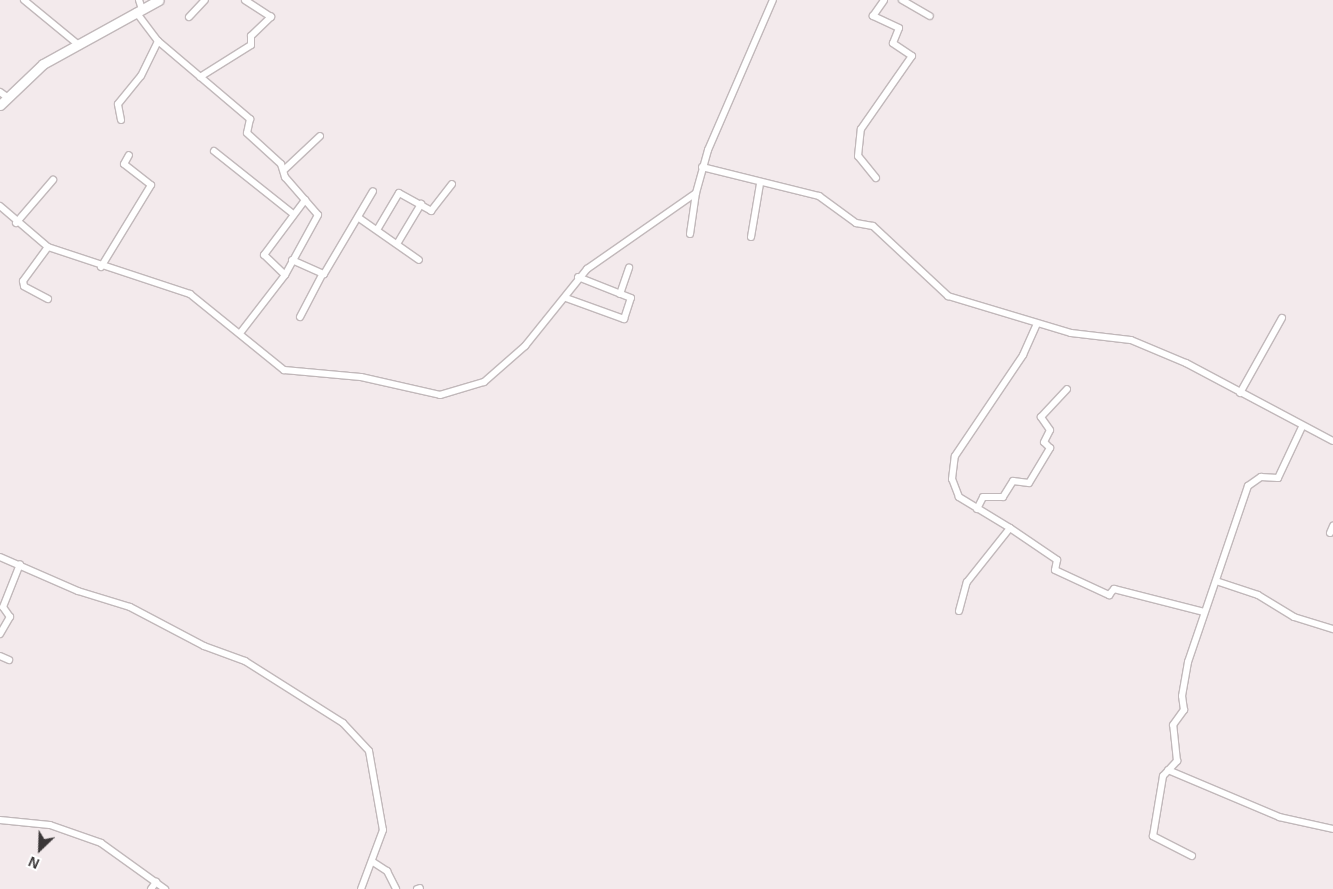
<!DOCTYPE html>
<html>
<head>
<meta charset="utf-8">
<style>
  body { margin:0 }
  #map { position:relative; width:1333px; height:889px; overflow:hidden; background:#f3eaec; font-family:Helvetica,sans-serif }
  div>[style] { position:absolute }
  .roads { filter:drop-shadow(1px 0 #c1b8ba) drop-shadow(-1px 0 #c1b8ba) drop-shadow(0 1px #c1b8ba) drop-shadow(0 -1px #c1b8ba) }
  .street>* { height:6px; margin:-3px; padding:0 3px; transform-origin:3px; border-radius:3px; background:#fff }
  .secondary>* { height:9px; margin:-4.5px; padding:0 4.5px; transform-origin:4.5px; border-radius:4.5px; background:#fff }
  span { translate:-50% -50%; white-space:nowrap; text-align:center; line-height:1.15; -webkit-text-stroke:4px #fff; paint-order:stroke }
  .north { position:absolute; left:15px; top:824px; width:50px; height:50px; -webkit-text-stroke:4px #fff; paint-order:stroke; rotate:204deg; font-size:14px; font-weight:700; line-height:20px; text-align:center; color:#3b3738 }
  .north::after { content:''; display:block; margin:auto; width:18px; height:22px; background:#3b3738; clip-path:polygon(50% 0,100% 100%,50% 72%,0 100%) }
</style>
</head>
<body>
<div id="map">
  <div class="roads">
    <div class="street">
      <div style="left:24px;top:0;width:72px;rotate:39.4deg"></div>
      <div style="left:139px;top:0;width:9px;rotate:72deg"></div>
      <div style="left:902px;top:0;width:32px;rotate:30deg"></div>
      <div style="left:136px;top:12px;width:36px;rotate:53deg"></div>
      <div style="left:158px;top:41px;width:121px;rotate:40.3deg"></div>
      <div style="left:250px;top:119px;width:14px;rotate:102deg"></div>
      <div style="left:247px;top:133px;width:46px;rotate:42.4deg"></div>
      <div style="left:281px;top:164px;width:14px;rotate:73deg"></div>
      <div style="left:285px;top:177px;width:50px;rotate:49deg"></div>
      <div style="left:318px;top:215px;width:68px;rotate:118.8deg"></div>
      <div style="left:285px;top:275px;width:72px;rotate:127.7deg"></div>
      <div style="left:189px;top:17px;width:23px;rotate:-47deg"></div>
      <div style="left:200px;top:77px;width:60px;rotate:-32.1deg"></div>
      <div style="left:251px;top:45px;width:9px;rotate:-90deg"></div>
      <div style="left:251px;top:36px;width:28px;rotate:-44deg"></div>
      <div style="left:271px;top:17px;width:31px;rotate:-147deg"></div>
      <div style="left:0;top:92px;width:9px;rotate:36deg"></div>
      <div style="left:121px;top:120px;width:16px;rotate:-101deg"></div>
      <div style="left:118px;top:104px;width:36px;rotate:-51deg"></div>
      <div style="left:141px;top:76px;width:39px;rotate:-64deg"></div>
      <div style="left:214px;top:151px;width:100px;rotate:38.5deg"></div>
      <div style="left:702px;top:167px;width:121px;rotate:13.9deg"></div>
      <div style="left:819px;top:196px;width:46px;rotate:36.1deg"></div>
      <div style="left:856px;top:223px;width:17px;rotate:10deg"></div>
      <div style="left:873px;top:226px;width:103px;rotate:43deg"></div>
      <div style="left:948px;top:296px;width:128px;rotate:16.7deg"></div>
      <div style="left:1071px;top:333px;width:60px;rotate:6.7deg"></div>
      <div style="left:1131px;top:340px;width:60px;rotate:22.7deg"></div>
      <div style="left:1186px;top:363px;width:166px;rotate:28deg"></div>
      <div style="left:285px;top:169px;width:48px;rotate:-43.3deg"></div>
      <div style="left:876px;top:178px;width:28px;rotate:-129deg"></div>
      <div style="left:858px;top:156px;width:27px;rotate:-84deg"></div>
      <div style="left:861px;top:129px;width:89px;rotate:-55.1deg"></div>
      <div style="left:912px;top:56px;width:23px;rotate:-146deg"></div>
      <div style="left:893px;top:43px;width:16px;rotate:-68deg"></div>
      <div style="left:899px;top:28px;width:29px;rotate:-155deg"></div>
      <div style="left:873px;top:16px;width:19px;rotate:-55deg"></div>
      <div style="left:0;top:206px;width:63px;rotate:40.5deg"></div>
      <div style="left:48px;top:247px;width:150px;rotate:18.3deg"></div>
      <div style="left:190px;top:294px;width:121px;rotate:39deg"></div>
      <div style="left:284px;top:370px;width:77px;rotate:5.2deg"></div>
      <div style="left:361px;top:377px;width:81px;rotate:12.8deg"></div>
      <div style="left:440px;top:395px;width:46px;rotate:-16.5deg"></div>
      <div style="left:484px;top:382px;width:55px;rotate:-41.3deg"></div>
      <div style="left:525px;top:346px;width:99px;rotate:-51.2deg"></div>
      <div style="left:587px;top:269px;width:133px;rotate:-34.9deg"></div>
      <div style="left:696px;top:193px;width:45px;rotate:-74.4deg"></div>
      <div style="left:708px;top:150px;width:163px;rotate:-66.6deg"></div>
      <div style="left:359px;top:218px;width:73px;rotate:35deg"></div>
      <div style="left:16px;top:223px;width:57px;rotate:-49.3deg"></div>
      <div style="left:377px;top:230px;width:43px;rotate:-59.3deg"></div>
      <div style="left:399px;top:193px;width:37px;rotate:29deg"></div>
      <div style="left:431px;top:211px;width:34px;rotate:-52deg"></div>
      <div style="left:690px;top:234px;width:41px;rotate:-81.7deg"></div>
      <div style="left:751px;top:237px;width:54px;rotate:-80.4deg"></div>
      <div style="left:397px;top:244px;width:47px;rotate:-59deg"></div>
      <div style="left:292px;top:260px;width:35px;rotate:24deg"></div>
      <div style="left:324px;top:274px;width:96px;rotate:-59.4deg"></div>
      <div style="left:101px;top:267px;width:96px;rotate:-58.6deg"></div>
      <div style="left:151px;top:185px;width:34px;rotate:-142deg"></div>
      <div style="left:124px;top:164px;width:10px;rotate:-61deg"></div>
      <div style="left:285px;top:275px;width:29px;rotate:-136deg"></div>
      <div style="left:264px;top:255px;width:69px;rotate:-53.3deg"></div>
      <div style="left:620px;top:294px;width:28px;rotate:-71deg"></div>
      <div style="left:566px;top:298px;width:62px;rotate:19.9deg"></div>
      <div style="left:624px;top:319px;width:22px;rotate:-72deg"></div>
      <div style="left:631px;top:298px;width:57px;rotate:-158.4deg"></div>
      <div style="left:48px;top:299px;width:27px;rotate:-152deg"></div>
      <div style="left:24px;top:286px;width:5px;rotate:-101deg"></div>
      <div style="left:23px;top:281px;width:42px;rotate:-53.7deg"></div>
      <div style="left:300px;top:317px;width:47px;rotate:-62.4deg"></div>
      <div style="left:1240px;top:393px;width:86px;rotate:-60.8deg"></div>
      <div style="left:977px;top:509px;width:13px;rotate:-63deg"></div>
      <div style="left:983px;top:497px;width:20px"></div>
      <div style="left:1003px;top:497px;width:19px;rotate:-58deg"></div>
      <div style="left:1013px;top:481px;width:16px;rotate:7deg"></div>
      <div style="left:1029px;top:483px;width:41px;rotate:-59deg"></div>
      <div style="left:1050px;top:448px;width:8px;rotate:-135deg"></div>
      <div style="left:1044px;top:442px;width:13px;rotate:-63deg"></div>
      <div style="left:1050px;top:430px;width:16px;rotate:-125deg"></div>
      <div style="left:1041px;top:417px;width:38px;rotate:-47deg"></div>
      <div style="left:1010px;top:528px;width:57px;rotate:34.2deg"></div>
      <div style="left:1057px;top:560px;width:10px;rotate:101deg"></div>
      <div style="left:1055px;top:570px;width:60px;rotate:24.8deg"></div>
      <div style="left:1109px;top:595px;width:8px;rotate:-50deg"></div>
      <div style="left:1114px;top:589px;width:93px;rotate:14.3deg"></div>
      <div style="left:1330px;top:533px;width:8px;rotate:-67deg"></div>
      <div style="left:0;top:557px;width:85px;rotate:23.6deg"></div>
      <div style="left:78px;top:591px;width:54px;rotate:17.1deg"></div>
      <div style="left:130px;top:607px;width:84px;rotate:27.8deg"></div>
      <div style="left:204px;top:646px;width:44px;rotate:20.1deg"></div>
      <div style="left:245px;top:661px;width:116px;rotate:32.3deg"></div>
      <div style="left:343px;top:723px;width:38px;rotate:47deg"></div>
      <div style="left:369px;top:751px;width:80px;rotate:80deg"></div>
      <div style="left:383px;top:830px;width:63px;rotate:110.4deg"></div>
      <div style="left:1216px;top:581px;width:44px;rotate:18.4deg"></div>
      <div style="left:1258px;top:595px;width:42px;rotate:31.4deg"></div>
      <div style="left:1294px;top:617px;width:41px;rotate:17.1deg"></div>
      <div style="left:959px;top:611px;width:30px;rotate:-75deg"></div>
      <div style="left:967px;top:582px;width:69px;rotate:-51.5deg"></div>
      <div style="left:1010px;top:528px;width:60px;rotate:-148.7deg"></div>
      <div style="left:959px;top:497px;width:19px;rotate:-111deg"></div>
      <div style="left:952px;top:479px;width:23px;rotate:-83deg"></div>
      <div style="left:955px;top:456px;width:122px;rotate:-56deg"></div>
      <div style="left:1023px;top:355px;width:34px;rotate:-66deg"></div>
      <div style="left:0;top:634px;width:20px;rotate:-60deg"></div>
      <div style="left:10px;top:617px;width:12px;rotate:-125deg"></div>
      <div style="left:3px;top:607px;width:46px;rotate:-68.4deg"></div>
      <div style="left:0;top:656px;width:10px;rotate:24deg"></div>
      <div style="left:1168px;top:770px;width:121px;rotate:22.9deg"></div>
      <div style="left:1279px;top:817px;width:55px;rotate:12.5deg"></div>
      <div style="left:0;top:820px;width:50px;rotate:5.7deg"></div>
      <div style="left:50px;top:825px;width:54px;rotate:19.4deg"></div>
      <div style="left:101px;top:843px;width:79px;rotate:35.7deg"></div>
      <div style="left:1192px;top:856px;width:44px;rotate:-152.9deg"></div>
      <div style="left:1153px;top:836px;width:61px;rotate:-80.5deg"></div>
      <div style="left:1163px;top:776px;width:21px;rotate:-47deg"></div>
      <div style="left:1177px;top:761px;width:36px;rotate:-96deg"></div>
      <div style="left:1173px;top:725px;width:19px;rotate:-54deg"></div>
      <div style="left:1184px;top:710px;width:14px;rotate:-98deg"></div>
      <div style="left:1182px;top:696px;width:35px;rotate:-80deg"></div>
      <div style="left:1188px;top:662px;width:186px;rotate:-71.2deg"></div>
      <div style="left:1248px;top:486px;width:16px;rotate:-35deg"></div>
      <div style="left:1261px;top:477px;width:17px;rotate:3deg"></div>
      <div style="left:1278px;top:478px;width:56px;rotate:-64.8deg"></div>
      <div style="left:373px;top:862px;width:17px;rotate:33deg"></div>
      <div style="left:387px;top:871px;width:20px;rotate:63deg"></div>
      <div style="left:151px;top:889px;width:9px;rotate:-54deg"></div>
      <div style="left:417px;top:889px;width:3px;rotate:-18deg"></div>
    </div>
    <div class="secondary">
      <div style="left:0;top:105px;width:59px;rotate:-43.6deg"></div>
      <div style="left:43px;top:64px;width:132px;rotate:-28.9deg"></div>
    </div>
  </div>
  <div class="north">N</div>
</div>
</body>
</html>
